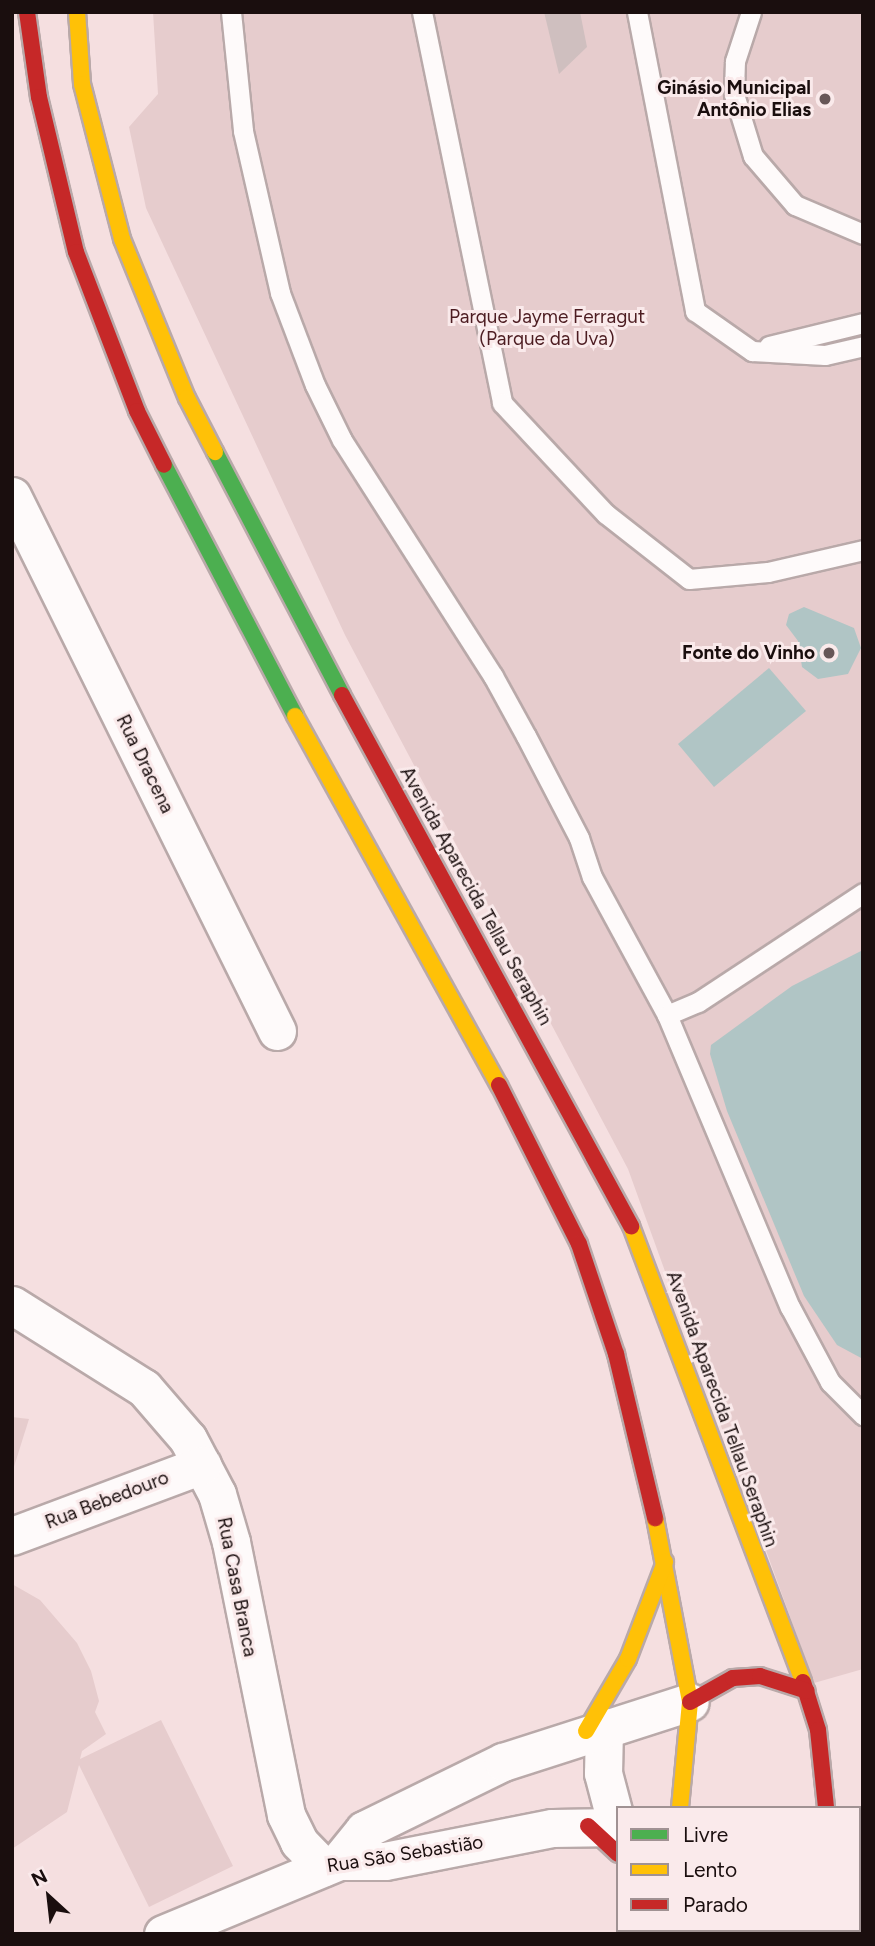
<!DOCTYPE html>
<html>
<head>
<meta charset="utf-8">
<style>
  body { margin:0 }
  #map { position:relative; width:875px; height:1946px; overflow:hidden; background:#f5dfe0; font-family:Figtree,sans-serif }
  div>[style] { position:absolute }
  .green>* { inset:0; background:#e6cccd }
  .water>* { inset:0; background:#b0c5c5 }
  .building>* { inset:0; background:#cfbfbf }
  .roads { filter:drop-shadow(2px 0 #b9a9a9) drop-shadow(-2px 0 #b9a9a9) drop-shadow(0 2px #b9a9a9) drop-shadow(0 -2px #b9a9a9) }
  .lane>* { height:19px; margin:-9.5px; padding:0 9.5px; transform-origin:9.5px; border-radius:9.5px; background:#fefafa }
  .street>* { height:37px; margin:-18.5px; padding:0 18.5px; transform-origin:18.5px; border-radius:18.5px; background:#fefafa }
  .fast>* { height:16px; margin:-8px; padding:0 8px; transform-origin:8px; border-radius:8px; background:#4caf50 }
  .slow>* { height:16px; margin:-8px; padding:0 8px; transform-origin:8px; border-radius:8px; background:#ffc107 }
  .jam>* { height:16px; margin:-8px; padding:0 8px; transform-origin:8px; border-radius:8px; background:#c62828 }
  .dots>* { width:19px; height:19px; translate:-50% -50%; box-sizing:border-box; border:4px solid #faeaeb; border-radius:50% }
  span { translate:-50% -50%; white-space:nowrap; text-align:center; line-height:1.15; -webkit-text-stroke:6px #faeaeb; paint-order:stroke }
  .poi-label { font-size:19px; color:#1a0e0e; font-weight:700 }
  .right { translate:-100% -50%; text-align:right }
  .park-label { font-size:19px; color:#4c1c21 }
  .street-label { font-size:19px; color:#1a0e0e }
  .frame { position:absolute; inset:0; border:14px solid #1a0e0e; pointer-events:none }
  .legend { position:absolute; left:616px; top:1806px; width:245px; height:126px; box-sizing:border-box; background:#faeaeb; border:2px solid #a09293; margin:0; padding:9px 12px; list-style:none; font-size:21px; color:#1a0e0e }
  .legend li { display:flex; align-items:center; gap:14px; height:35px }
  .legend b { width:35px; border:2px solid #a09293 }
  .north { position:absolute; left:14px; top:1862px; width:70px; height:70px; -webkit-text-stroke:5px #faeaeb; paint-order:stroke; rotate:333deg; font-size:19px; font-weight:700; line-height:28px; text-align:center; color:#1a0e0e }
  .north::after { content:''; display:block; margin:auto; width:24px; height:32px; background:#1a0e0e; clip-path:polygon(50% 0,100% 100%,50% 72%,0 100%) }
</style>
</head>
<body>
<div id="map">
  <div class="green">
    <div style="clip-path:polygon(153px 12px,863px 12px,863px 1669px,814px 1683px,628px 1169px,345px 635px,146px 208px,129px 127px,158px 94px)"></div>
    <div style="clip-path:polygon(12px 1417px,29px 1419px,12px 1473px)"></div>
    <div style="clip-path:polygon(12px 1584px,40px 1600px,77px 1643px,91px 1671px,99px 1701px,95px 1712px,106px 1734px,82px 1751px,80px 1759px,161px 1720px,233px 1866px,149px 1907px,79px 1765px,67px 1812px,12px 1849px)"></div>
  </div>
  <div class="water">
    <div style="clip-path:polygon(804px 607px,854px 628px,861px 648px,848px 674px,818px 679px,802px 667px,798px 641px,786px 625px,789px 614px)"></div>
    <div style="clip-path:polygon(769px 668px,806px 711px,714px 787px,678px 744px)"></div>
    <div style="clip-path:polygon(863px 950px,863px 1359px,837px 1345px,804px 1296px,727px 1111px,710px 1054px,711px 1045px,792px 986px)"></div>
  </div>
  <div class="building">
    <div style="clip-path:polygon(544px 12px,580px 12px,587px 47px,559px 74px)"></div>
  </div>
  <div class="roads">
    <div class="lane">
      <div style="left:231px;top:12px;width:120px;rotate:84.2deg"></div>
      <div style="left:243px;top:131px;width:166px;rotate:77.1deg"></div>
      <div style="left:280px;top:293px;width:98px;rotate:69.2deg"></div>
      <div style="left:315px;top:385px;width:61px;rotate:63.9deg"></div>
      <div style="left:342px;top:440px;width:280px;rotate:57.4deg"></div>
      <div style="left:493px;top:676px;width:68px;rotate:61.2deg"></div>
      <div style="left:526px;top:736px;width:115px;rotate:62.5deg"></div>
      <div style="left:579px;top:838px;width:41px;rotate:71.6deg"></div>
      <div style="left:592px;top:877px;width:157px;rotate:61.5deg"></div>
      <div style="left:667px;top:1015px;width:317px;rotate:67.2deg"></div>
      <div style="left:790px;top:1307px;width:85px;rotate:61.9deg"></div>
      <div style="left:830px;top:1382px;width:47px;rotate:45deg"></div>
      <div style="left:422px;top:12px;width:399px;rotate:78.4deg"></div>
      <div style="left:502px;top:403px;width:152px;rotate:46.9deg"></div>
      <div style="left:606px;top:514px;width:105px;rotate:38.1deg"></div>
      <div style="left:689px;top:579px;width:79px;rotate:-5.1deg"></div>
      <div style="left:768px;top:572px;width:98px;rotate:-13deg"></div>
      <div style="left:637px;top:12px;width:305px;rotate:79deg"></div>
      <div style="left:695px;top:311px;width:70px;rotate:35.1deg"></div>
      <div style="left:752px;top:351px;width:73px;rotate:3.1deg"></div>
      <div style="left:825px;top:355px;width:39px;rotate:-13deg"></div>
      <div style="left:751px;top:12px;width:52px;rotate:108.1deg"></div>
      <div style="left:735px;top:61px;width:33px;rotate:92deg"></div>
      <div style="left:734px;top:94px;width:65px;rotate:73deg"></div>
      <div style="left:753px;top:156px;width:65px;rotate:49.4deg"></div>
      <div style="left:795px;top:205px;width:74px;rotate:23.1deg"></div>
      <div style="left:769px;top:346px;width:97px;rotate:-13.7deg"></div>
      <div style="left:667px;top:1015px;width:34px;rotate:-23deg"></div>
      <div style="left:698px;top:1002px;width:198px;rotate:-33.4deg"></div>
    </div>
    <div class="street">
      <div style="left:12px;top:496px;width:597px;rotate:63.65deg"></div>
      <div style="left:12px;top:1305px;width:156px;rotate:32.2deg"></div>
      <div style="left:144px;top:1388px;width:67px;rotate:49.2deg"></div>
      <div style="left:188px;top:1439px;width:62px;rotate:62.2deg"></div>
      <div style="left:217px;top:1494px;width:50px;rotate:73.7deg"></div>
      <div style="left:231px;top:1542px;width:278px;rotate:78.6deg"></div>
      <div style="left:286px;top:1815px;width:30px;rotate:64deg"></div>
      <div style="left:299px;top:1842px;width:35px;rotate:46deg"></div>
      <div style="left:12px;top:1536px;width:203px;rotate:-20.5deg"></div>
      <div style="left:604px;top:1727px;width:46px;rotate:91.2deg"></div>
      <div style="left:603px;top:1773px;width:55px;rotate:75.2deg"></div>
      <div style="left:339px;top:1861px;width:40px;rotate:-51deg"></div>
      <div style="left:364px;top:1830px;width:155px;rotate:-26.1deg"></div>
      <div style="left:503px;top:1762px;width:196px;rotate:-17.8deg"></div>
      <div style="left:163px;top:1934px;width:191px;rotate:-22.5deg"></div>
      <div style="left:339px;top:1861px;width:46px"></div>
      <div style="left:385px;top:1861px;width:170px;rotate:-11.2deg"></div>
      <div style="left:552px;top:1828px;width:66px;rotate:-0.9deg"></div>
    </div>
    <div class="fast">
      <div style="left:215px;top:452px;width:274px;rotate:62.4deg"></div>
      <div style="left:164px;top:465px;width:283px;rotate:62.4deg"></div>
      <div style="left:675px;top:1930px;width:4px;rotate:63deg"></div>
      <div style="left:798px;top:1934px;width:4px;rotate:-76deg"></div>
    </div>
    <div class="slow">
      <div style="left:77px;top:12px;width:72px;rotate:86deg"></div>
      <div style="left:82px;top:84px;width:160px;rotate:75.5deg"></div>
      <div style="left:122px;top:239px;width:172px;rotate:67.8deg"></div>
      <div style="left:187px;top:398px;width:61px;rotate:62.6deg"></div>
      <div style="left:295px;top:716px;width:422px;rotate:61.1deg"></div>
      <div style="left:631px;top:1226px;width:487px;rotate:69.3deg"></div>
      <div style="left:655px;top:1518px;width:187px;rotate:79.2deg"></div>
      <div style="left:690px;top:1702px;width:106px;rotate:95.4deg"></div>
      <div style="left:586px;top:1731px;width:83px;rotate:-59.7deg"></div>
      <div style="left:628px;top:1659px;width:104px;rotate:-69.1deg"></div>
    </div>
    <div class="jam">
      <div style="left:27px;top:12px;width:86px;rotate:82deg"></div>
      <div style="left:39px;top:97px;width:159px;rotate:76.6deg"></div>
      <div style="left:76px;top:252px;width:170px;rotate:69deg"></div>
      <div style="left:137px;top:411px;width:60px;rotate:63.4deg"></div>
      <div style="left:342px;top:695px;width:605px;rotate:61.44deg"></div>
      <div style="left:499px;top:1085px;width:178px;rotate:63.3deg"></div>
      <div style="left:579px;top:1244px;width:116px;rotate:71.4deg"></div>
      <div style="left:616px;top:1354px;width:169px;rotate:76.6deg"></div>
      <div style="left:803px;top:1682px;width:50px;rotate:72.6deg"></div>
      <div style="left:818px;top:1730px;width:78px;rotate:84.1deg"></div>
      <div style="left:690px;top:1702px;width:49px;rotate:-29.2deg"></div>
      <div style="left:733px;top:1678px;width:27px;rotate:-4deg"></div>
      <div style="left:760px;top:1676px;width:49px;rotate:17.7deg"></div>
      <div style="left:588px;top:1826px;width:41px;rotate:43deg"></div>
    </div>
  </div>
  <div class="dots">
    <div style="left:825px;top:99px;background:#675758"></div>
    <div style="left:829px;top:653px;background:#675758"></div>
  </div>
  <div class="poi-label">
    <span class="right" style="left:811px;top:99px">Ginásio Municipal<br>Antônio Elias</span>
    <span class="right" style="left:815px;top:653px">Fonte do Vinho</span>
  </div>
  <div class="park-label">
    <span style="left:547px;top:328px">Parque Jayme Ferragut<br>(Parque da Uva)</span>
  </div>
  <div class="street-label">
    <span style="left:145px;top:764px;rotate:64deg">Rua Dracena</span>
    <span style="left:476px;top:896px;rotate:61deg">Avenida Aparecida Tellau Seraphin</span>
    <span style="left:722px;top:1409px;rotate:70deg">Avenida Aparecida Tellau Seraphin</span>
    <span style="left:107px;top:1500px;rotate:-21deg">Rua Bebedouro</span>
    <span style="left:237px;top:1587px;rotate:79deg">Rua Casa Branca</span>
    <span style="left:405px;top:1854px;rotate:-9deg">Rua São Sebastião</span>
  </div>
  <div class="frame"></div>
  <ul class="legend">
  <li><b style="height:9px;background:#4caf50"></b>Livre</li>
  <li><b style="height:9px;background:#ffc107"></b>Lento</li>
  <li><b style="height:9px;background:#c62828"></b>Parado</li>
  </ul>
  <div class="north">N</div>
</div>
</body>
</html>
